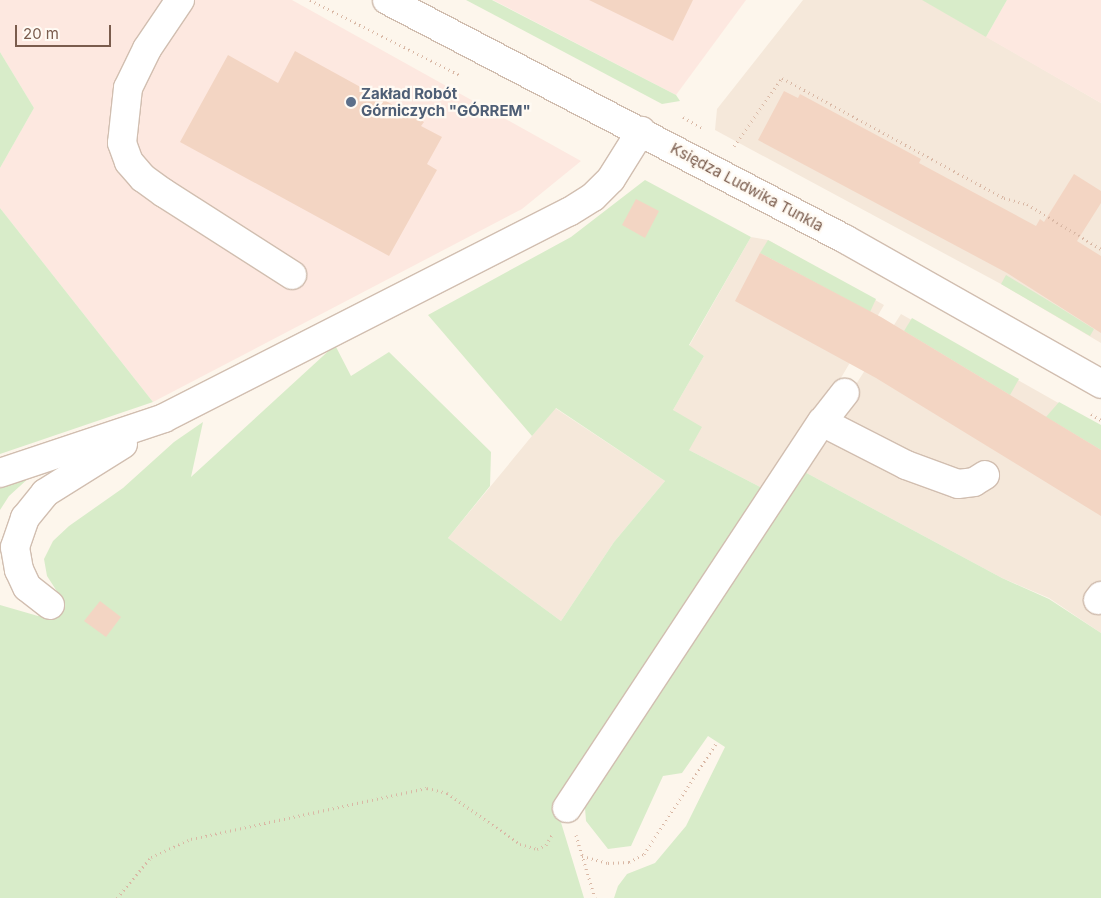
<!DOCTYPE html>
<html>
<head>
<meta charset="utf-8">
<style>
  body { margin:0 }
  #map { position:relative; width:1101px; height:898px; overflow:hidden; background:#fdf6ec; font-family:Inter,sans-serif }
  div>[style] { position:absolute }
  .residential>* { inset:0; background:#f5e8da }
  .commercial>* { inset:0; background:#fde8e0 }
  .green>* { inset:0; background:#d8ecc9 }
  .building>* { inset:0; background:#f3d5c3 }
  .path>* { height:3px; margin-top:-1.5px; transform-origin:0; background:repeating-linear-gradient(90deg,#d9b8a5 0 1px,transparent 0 5px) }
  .roads { filter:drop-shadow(1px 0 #d1beb0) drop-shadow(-1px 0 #d1beb0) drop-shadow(0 1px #d1beb0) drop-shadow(0 -1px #d1beb0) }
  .minor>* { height:28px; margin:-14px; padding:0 14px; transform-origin:14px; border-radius:14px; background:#fff }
  .dots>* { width:14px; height:14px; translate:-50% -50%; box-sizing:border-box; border:2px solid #fffaf3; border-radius:50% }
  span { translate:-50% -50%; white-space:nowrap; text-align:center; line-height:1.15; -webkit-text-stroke:4.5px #fffaf3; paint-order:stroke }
  .service-label { font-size:15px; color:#4e5e75; font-weight:700 }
  .left { translate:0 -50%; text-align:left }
  .street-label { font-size:15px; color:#7a5c4d }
  .scale { position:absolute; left:15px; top:25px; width:96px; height:22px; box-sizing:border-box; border:2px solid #7a5c4d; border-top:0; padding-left:6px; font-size:15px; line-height:18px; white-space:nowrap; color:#7a5c4d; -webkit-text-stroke:4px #fffaf3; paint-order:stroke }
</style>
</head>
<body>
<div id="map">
  <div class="residential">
    <div style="clip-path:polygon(803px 0,923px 0,1101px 103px,1101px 343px,1001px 284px,715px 130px,717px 109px)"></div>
    <div style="clip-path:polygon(751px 237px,768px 240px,884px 305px,835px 388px,766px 490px,689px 450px,673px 410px,704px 356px,689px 346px)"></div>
    <div style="clip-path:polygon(901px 314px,1101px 427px,1101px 633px,1049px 598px,1002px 578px,801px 470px)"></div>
    <div style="clip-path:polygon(555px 408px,665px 481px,614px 542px,561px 621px,448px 538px)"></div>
  </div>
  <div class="commercial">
    <div style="clip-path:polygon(0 0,292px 0,581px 161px,522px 209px,153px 402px,0 208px,0 168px,34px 108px,0 52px)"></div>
    <div style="clip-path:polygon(493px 0,746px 0,676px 95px)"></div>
    <div style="clip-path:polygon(1007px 0,1101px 0,1101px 103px,986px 37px)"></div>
  </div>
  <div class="green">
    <div style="clip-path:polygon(466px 0,492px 0,676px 95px,680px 101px,662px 104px)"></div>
    <div style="clip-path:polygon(922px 0,1007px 0,986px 37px)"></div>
    <div style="clip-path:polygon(0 52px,34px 108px,0 168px)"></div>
    <div style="clip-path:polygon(645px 180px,751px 237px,689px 345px,704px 356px,673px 410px,702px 427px,689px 450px,766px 490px,556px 806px,584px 898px,0 898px,0 605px,38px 616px,60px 596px,47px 576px,44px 559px,53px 541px,69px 526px,123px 488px,174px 442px,203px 422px,191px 477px,335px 345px,351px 376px,389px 352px,491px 452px,490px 486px,448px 538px,561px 621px,614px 542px,665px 481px,556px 408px,532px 436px,428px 315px,571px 237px)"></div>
    <div style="clip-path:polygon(0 208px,153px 402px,0 454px)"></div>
    <div style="clip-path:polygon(768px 240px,876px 299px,870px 312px,760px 253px)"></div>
    <div style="clip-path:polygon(1006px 275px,1059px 307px,1094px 329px,1090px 336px,1001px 284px)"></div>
    <div style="clip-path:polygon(912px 318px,1019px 379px,1010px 395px,904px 331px)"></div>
    <div style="clip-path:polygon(1059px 402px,1101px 425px,1101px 450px,1046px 417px)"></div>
    <div style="clip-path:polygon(801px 470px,1002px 578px,1049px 599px,1101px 633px,1101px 898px,614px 898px,618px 886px,627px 874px,655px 863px,686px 826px,725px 747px,708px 736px,682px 773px,663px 776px,631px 846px,608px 849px,586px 821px,584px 795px)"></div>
    <div style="clip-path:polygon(31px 476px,9px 496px,0 510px,0 486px)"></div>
  </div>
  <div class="building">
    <div style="clip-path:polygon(589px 0,693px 0,673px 41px)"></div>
    <div style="clip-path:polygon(295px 51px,424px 122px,421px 126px,442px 137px,427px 164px,437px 170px,389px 256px,180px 142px,228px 55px,278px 83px)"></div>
    <div style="clip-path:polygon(784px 91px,798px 98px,800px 94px,895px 145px,921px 159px,919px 163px,1036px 226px,1040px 219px,1044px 222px,1074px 174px,1101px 191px,1101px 203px,1077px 241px,1101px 256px,1101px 333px,1007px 273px,758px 140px)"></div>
    <div style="clip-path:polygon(636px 199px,659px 211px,645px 238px,622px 225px)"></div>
    <div style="clip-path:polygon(760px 253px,881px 317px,1101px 450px,1101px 516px,876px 378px,735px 301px)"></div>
    <div style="clip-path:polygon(100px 601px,121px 617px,106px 637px,84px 621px)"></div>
  </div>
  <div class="path">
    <div style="left:310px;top:0;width:168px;rotate:26.6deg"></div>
    <div style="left:683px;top:117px;width:24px;rotate:30deg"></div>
    <div style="left:734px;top:146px;width:83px;rotate:-54.8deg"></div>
    <div style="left:782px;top:78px;width:252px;rotate:28.4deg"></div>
    <div style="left:1004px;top:198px;width:24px;rotate:15deg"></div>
    <div style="left:1027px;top:204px;width:87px;rotate:31.3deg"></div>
    <div style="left:1091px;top:414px;width:12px;rotate:31deg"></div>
    <div style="left:576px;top:835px;width:66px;rotate:73.2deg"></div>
    <div style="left:582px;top:856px;width:27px;rotate:15deg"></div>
    <div style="left:608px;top:863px;width:21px;rotate:-3deg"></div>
    <div style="left:629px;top:862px;width:17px;rotate:-28deg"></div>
    <div style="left:644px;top:854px;width:134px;rotate:-56.9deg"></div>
    <div style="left:117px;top:898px;width:53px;rotate:-50.3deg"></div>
    <div style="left:151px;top:857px;width:44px;rotate:-24.2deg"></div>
    <div style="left:191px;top:839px;width:241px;rotate:-12.2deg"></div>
    <div style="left:427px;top:788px;width:21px;rotate:14deg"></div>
    <div style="left:447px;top:793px;width:89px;rotate:34.9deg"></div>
    <div style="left:520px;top:844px;width:18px;rotate:16deg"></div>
    <div style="left:537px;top:849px;width:10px;rotate:-24deg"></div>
    <div style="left:546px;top:845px;width:14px;rotate:-60deg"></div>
  </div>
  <div class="roads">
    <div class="minor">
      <div style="left:180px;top:0;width:59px;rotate:124deg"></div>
      <div style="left:147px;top:49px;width:43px;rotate:116deg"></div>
      <div style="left:128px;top:88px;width:55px;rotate:96.2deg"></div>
      <div style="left:122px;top:143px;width:20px;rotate:70deg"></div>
      <div style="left:129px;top:162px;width:21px;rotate:49deg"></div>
      <div style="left:143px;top:178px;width:26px;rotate:36deg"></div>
      <div style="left:164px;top:193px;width:152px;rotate:32.6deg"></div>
      <div style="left:387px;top:0;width:517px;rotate:27.56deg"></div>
      <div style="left:845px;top:239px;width:294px;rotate:29.5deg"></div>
      <div style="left:822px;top:422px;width:94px;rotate:27.1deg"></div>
      <div style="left:906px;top:465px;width:55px;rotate:20.1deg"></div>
      <div style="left:958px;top:484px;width:16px;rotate:-7deg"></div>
      <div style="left:974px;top:482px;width:13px;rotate:-32deg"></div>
      <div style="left:0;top:473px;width:173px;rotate:-18.5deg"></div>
      <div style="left:164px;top:418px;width:454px;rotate:-27deg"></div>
      <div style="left:569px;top:212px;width:28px;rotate:-32deg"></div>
      <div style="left:593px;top:197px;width:25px;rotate:-45deg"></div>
      <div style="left:611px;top:179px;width:57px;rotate:-58deg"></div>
      <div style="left:1098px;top:600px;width:5px;rotate:-53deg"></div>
      <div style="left:50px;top:605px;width:29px;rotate:-142deg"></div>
      <div style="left:27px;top:587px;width:19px;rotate:-115deg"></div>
      <div style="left:19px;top:570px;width:23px;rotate:-100deg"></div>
      <div style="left:15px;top:547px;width:31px;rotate:-71deg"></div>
      <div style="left:25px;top:518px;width:32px;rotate:-51deg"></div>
      <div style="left:45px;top:493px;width:92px;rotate:-32.1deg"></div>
      <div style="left:567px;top:808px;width:463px;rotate:-56.6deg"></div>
      <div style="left:822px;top:422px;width:37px;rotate:-52deg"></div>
    </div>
  </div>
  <div class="dots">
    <div style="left:351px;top:102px;background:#5c6f8a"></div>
  </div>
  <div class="service-label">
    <span class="left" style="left:361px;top:102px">Zakład Robót<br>Górniczych "GÓRREM"</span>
  </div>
  <div class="street-label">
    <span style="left:747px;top:187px;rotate:28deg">Księdza Ludwika Tunkla</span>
  </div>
  <div class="scale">20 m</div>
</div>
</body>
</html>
